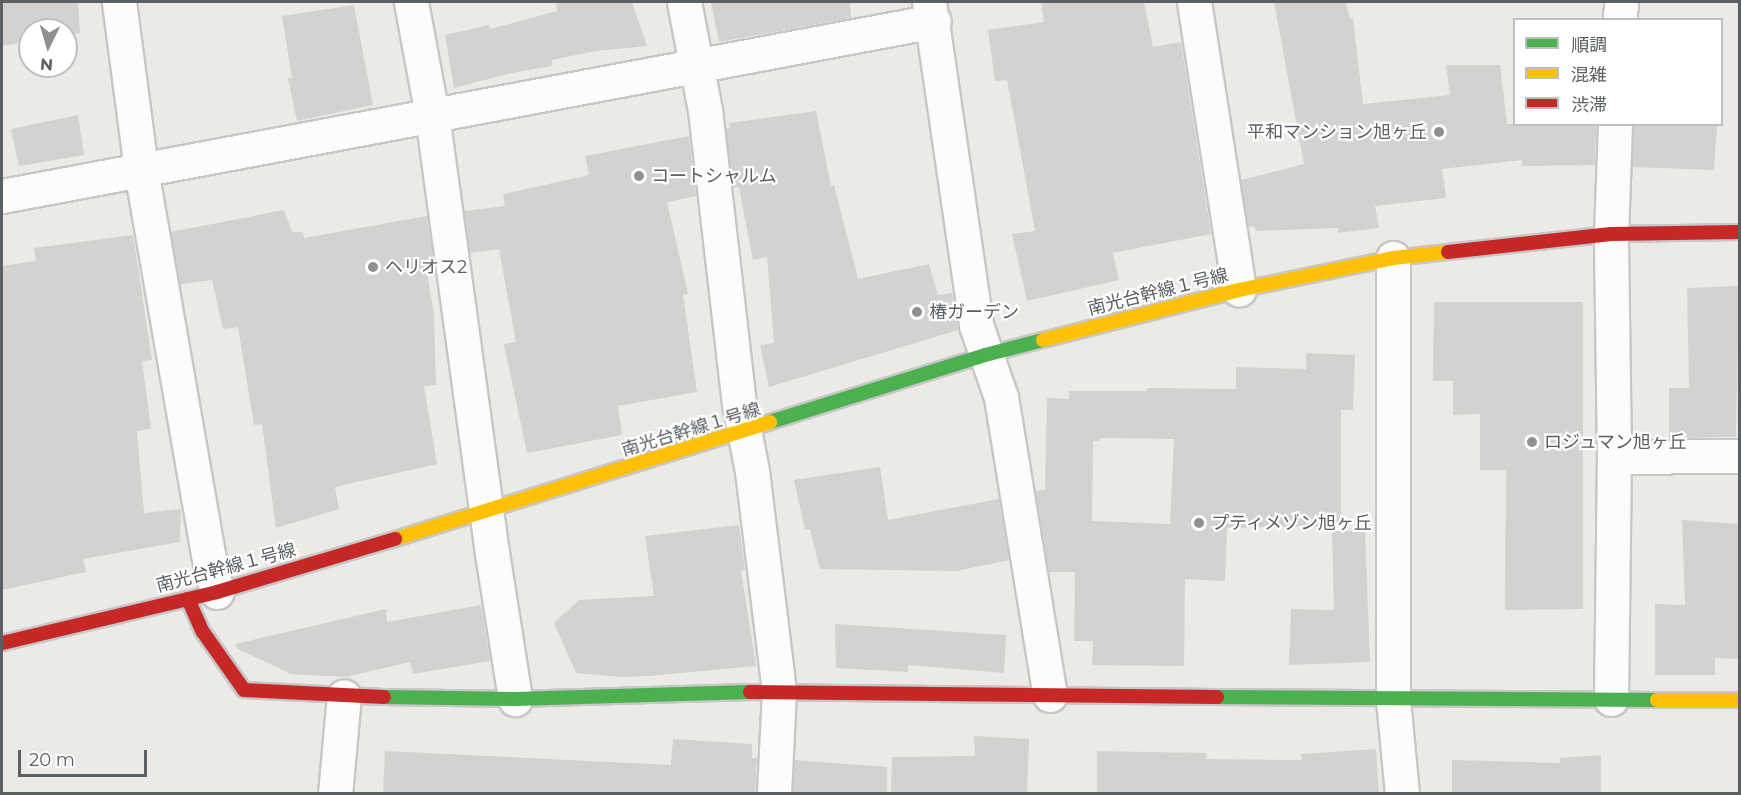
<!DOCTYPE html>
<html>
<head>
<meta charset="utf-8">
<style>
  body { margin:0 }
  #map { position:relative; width:1741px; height:795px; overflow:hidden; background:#ebeae6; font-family:Montserrat,"Noto Sans JP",sans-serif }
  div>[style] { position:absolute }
  .building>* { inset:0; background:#d3d2d0 }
  .roads { filter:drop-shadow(2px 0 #c7c7c7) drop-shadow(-2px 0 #c7c7c7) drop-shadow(0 2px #c7c7c7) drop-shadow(0 -2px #c7c7c7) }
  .street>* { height:33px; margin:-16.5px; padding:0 16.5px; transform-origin:16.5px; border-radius:16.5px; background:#fcfcfb }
  .fast>* { height:14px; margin:-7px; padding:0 7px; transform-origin:7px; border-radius:7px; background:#4caf50 }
  .slow>* { height:14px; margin:-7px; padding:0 7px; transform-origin:7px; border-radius:7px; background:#ffc107 }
  .jam>* { height:14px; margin:-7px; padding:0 7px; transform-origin:7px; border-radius:7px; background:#c62828 }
  .dots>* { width:16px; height:16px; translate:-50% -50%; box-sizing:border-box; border:3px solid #fff; border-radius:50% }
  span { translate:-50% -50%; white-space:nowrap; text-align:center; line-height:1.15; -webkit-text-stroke:4.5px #fff; paint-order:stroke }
  .poi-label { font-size:18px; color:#5b6064 }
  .right { translate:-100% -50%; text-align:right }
  .left { translate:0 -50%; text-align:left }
  .street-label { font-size:18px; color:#5b6064 }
  .frame { position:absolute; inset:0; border:3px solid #5b6064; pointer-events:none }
  .legend { position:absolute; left:1513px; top:18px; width:210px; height:108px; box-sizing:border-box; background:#fff; border:2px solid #bdbfc1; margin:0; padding:8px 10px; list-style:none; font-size:18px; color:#5b6064 }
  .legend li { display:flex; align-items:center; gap:12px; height:30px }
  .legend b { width:30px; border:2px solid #bdbfc1 }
  .north { position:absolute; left:18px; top:18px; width:60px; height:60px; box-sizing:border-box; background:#fff; border:2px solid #bdbfc1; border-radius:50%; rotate:185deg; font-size:16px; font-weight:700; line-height:24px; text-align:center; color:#5b6064 }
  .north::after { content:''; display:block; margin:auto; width:21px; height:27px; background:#8d9092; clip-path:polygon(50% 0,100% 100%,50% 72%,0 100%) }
  .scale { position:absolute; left:18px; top:750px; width:129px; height:27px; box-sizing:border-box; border:3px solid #5b6064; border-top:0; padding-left:8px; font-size:18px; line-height:21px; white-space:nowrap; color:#5b6064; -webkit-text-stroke:4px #fff; paint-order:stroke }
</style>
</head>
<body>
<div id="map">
  <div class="building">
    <div style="clip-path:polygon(2px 2px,78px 2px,80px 33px,66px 35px,66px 30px,30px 30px,30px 41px,2px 46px)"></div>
    <div style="clip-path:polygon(556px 2px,632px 2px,647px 46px,596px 51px,552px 60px,552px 66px,512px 73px,454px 88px,445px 35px,489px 25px,490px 29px,557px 11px)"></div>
    <div style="clip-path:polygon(711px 2px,850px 2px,851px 18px,719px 42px)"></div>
    <div style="clip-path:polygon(1041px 2px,1144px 2px,1153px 47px,1181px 42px,1211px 234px,1113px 253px,1119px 280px,1027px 301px,1012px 234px,1035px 231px,1007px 80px,995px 81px,988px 30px,1044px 22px)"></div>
    <div style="clip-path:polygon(1274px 2px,1346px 2px,1350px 19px,1353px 18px,1363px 104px,1450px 95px,1446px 65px,1500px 65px,1507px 124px,1596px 124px,1595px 165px,1522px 166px,1522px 160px,1442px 169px,1446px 198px,1375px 206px,1379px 228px,1338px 233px,1338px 228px,1256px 231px,1254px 226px,1248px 227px,1241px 180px,1304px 164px)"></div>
    <div style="clip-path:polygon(354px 5px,373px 105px,297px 121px,288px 78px,292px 78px,282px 16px)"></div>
    <div style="clip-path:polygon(816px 111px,831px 186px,834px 185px,858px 279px,929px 264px,938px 295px,952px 293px,958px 330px,769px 387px,760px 345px,774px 343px,767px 257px,753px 260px,739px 187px,733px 188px,726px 129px,730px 128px,729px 123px)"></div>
    <div style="clip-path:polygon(78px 115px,84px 155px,19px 166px,11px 129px)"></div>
    <div style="clip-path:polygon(1634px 124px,1717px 124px,1714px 170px,1632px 167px)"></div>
    <div style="clip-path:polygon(689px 136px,696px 196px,667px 202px,688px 294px,683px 295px,697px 392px,618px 406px,622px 435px,527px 453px,504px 344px,516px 342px,499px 249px,470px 253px,464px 211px,505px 206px,503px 194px,589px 175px,585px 156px)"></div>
    <div style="clip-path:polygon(284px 210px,292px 232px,303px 232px,304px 238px,427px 216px,433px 259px,425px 260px,434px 315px,436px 385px,424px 386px,437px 464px,335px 487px,339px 509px,276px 528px,262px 424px,254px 425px,238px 327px,223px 329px,212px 280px,180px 284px,171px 232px)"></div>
    <div style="clip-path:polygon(133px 235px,152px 360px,142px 361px,151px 429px,137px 431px,144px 513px,181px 509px,180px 542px,83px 559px,86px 572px,2px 590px,2px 266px,36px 261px,34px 248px)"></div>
    <div style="clip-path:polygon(1739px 286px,1736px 437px,1669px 438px,1669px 388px,1689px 388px,1687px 288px)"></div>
    <div style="clip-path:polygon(1434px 302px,1583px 302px,1583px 609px,1505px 610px,1506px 470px,1480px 470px,1480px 414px,1453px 415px,1453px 381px,1433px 381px)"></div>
    <div style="clip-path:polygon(evenodd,1306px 353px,1355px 355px,1353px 410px,1341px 410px,1341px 526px,1227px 528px,1225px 581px,1185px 579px,1184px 666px,1092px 665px,1093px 641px,1074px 641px,1075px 572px,1049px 572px,1036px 491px,1045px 490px,1047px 398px,1069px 399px,1069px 391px,1147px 391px,1147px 388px,1236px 389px,1236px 367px,1306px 369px,1306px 353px,1100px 438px,1174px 439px,1170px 524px,1092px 521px,1093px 441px,1100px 441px,1100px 438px)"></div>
    <div style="clip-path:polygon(880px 467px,888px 520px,999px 499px,1009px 560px,957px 571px,820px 569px,810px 529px,805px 530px,794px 480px)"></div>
    <div style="clip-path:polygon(1682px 520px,1740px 524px,1740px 659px,1715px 658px,1715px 675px,1655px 675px,1655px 604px,1685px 605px)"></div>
    <div style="clip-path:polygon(739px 525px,745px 570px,741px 571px,756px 666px,649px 676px,620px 677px,576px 673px,554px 623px,579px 600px,654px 596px,645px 536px)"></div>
    <div style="clip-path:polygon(1332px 531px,1365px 531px,1370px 662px,1289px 665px,1291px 609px,1334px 610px)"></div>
    <div style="clip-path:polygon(481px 605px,490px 661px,413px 674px,410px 662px,346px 677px,291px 674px,238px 649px,235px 644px,386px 609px,387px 622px)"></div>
    <div style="clip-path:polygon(835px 624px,1006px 635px,1004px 673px,908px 665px,908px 672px,836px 668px)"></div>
    <div style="clip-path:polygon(974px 736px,1029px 739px,1027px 794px,891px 794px,892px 757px,975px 756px)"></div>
    <div style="clip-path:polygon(673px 739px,752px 744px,752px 758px,757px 758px,755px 794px,383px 794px,385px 751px,671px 765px)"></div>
    <div style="clip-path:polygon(1376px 749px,1379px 794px,1097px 794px,1097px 751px,1206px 753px,1206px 759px,1302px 760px,1301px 754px)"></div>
    <div style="clip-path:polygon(1601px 755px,1601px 794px,1452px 794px,1452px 760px,1560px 763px,1560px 758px)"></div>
    <div style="clip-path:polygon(794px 760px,887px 767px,887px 794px,793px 794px)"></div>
  </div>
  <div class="roads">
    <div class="street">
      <div style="left:119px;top:2px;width:169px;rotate:82.5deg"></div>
      <div style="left:141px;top:170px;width:390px;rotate:80.1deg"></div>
      <div style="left:208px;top:554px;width:39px;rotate:77deg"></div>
      <div style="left:411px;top:2px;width:115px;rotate:79.5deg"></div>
      <div style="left:432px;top:115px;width:442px;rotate:82.2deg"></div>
      <div style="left:492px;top:553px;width:148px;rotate:81deg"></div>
      <div style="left:684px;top:2px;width:110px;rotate:79deg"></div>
      <div style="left:705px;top:110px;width:296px;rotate:83.4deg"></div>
      <div style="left:739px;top:404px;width:68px;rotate:79deg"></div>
      <div style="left:752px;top:471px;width:222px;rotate:83deg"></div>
      <div style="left:779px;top:691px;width:103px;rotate:92.8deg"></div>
      <div style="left:929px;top:2px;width:326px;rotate:81.7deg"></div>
      <div style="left:976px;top:325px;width:76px;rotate:70.9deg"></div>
      <div style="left:1001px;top:397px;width:302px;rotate:80.7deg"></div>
      <div style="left:1194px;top:2px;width:291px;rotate:81.1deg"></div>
      <div style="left:1620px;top:20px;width:18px;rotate:-87deg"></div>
      <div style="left:2px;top:196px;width:948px;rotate:-10.63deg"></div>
      <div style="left:1393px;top:258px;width:442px;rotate:90deg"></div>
      <div style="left:1393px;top:700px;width:94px;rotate:84.5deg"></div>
      <div style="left:1614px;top:457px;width:126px;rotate:-0.5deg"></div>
      <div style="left:1611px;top:699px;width:242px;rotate:-89.3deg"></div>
      <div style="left:1614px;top:457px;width:223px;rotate:-90.8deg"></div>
      <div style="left:1611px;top:234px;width:110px;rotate:-87.9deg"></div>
      <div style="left:335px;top:794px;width:98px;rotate:-84.8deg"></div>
    </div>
    <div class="fast">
      <div style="left:770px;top:422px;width:225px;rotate:-17.3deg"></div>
      <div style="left:985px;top:355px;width:60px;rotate:-14.5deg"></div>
      <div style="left:384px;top:697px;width:131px;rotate:0.9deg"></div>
      <div style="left:515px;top:699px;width:235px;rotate:-1.7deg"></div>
      <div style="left:1217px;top:697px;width:440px;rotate:0.4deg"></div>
    </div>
    <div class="slow">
      <div style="left:1043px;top:340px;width:202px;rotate:-14.3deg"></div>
      <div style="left:1239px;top:290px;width:157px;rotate:-11.7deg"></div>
      <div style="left:1393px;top:258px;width:55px;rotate:-6.2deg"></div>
      <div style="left:395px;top:539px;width:393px;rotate:-17.3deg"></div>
      <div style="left:1657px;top:700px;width:83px"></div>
    </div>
    <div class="jam">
      <div style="left:1448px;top:252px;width:164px;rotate:-6.3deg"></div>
      <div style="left:1611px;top:234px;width:129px;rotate:-0.9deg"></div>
      <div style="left:188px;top:599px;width:36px;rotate:66deg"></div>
      <div style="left:203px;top:632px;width:71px;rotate:54.7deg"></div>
      <div style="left:244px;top:690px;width:140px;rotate:2.9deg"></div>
      <div style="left:2px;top:643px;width:221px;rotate:-13.3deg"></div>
      <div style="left:217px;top:592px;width:186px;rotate:-16.6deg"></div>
      <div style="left:750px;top:692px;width:467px;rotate:0.6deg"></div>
    </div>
  </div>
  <div class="dots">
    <div style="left:1439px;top:132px;background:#8d9092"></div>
    <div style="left:639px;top:176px;background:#8d9092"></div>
    <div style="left:373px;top:267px;background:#8d9092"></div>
    <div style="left:917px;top:312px;background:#8d9092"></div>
    <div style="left:1532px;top:442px;background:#8d9092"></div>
    <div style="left:1199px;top:523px;background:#8d9092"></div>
  </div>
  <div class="poi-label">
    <span class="right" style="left:1427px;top:132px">平和マンション旭ヶ丘</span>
    <span class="left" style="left:651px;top:176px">コートシャルム</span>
    <span class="left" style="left:385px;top:267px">ヘリオス2</span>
    <span class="left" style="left:929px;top:312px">椿ガーデン</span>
    <span class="left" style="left:1544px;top:442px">ロジュマン旭ヶ丘</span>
    <span class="left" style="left:1211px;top:523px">プティメゾン旭ヶ丘</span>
  </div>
  <div class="street-label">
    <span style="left:1158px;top:292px;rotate:-14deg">南光台幹線１号線</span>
    <span style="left:691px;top:430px;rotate:-17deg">南光台幹線１号線</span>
    <span style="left:226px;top:568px;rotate:-15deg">南光台幹線１号線</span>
  </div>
  <div class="frame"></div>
  <ul class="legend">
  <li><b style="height:8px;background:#4caf50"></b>順調</li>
  <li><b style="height:8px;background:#ffc107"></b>混雑</li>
  <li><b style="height:8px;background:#c62828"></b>渋滞</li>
  </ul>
  <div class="north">N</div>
  <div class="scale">20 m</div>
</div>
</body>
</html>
